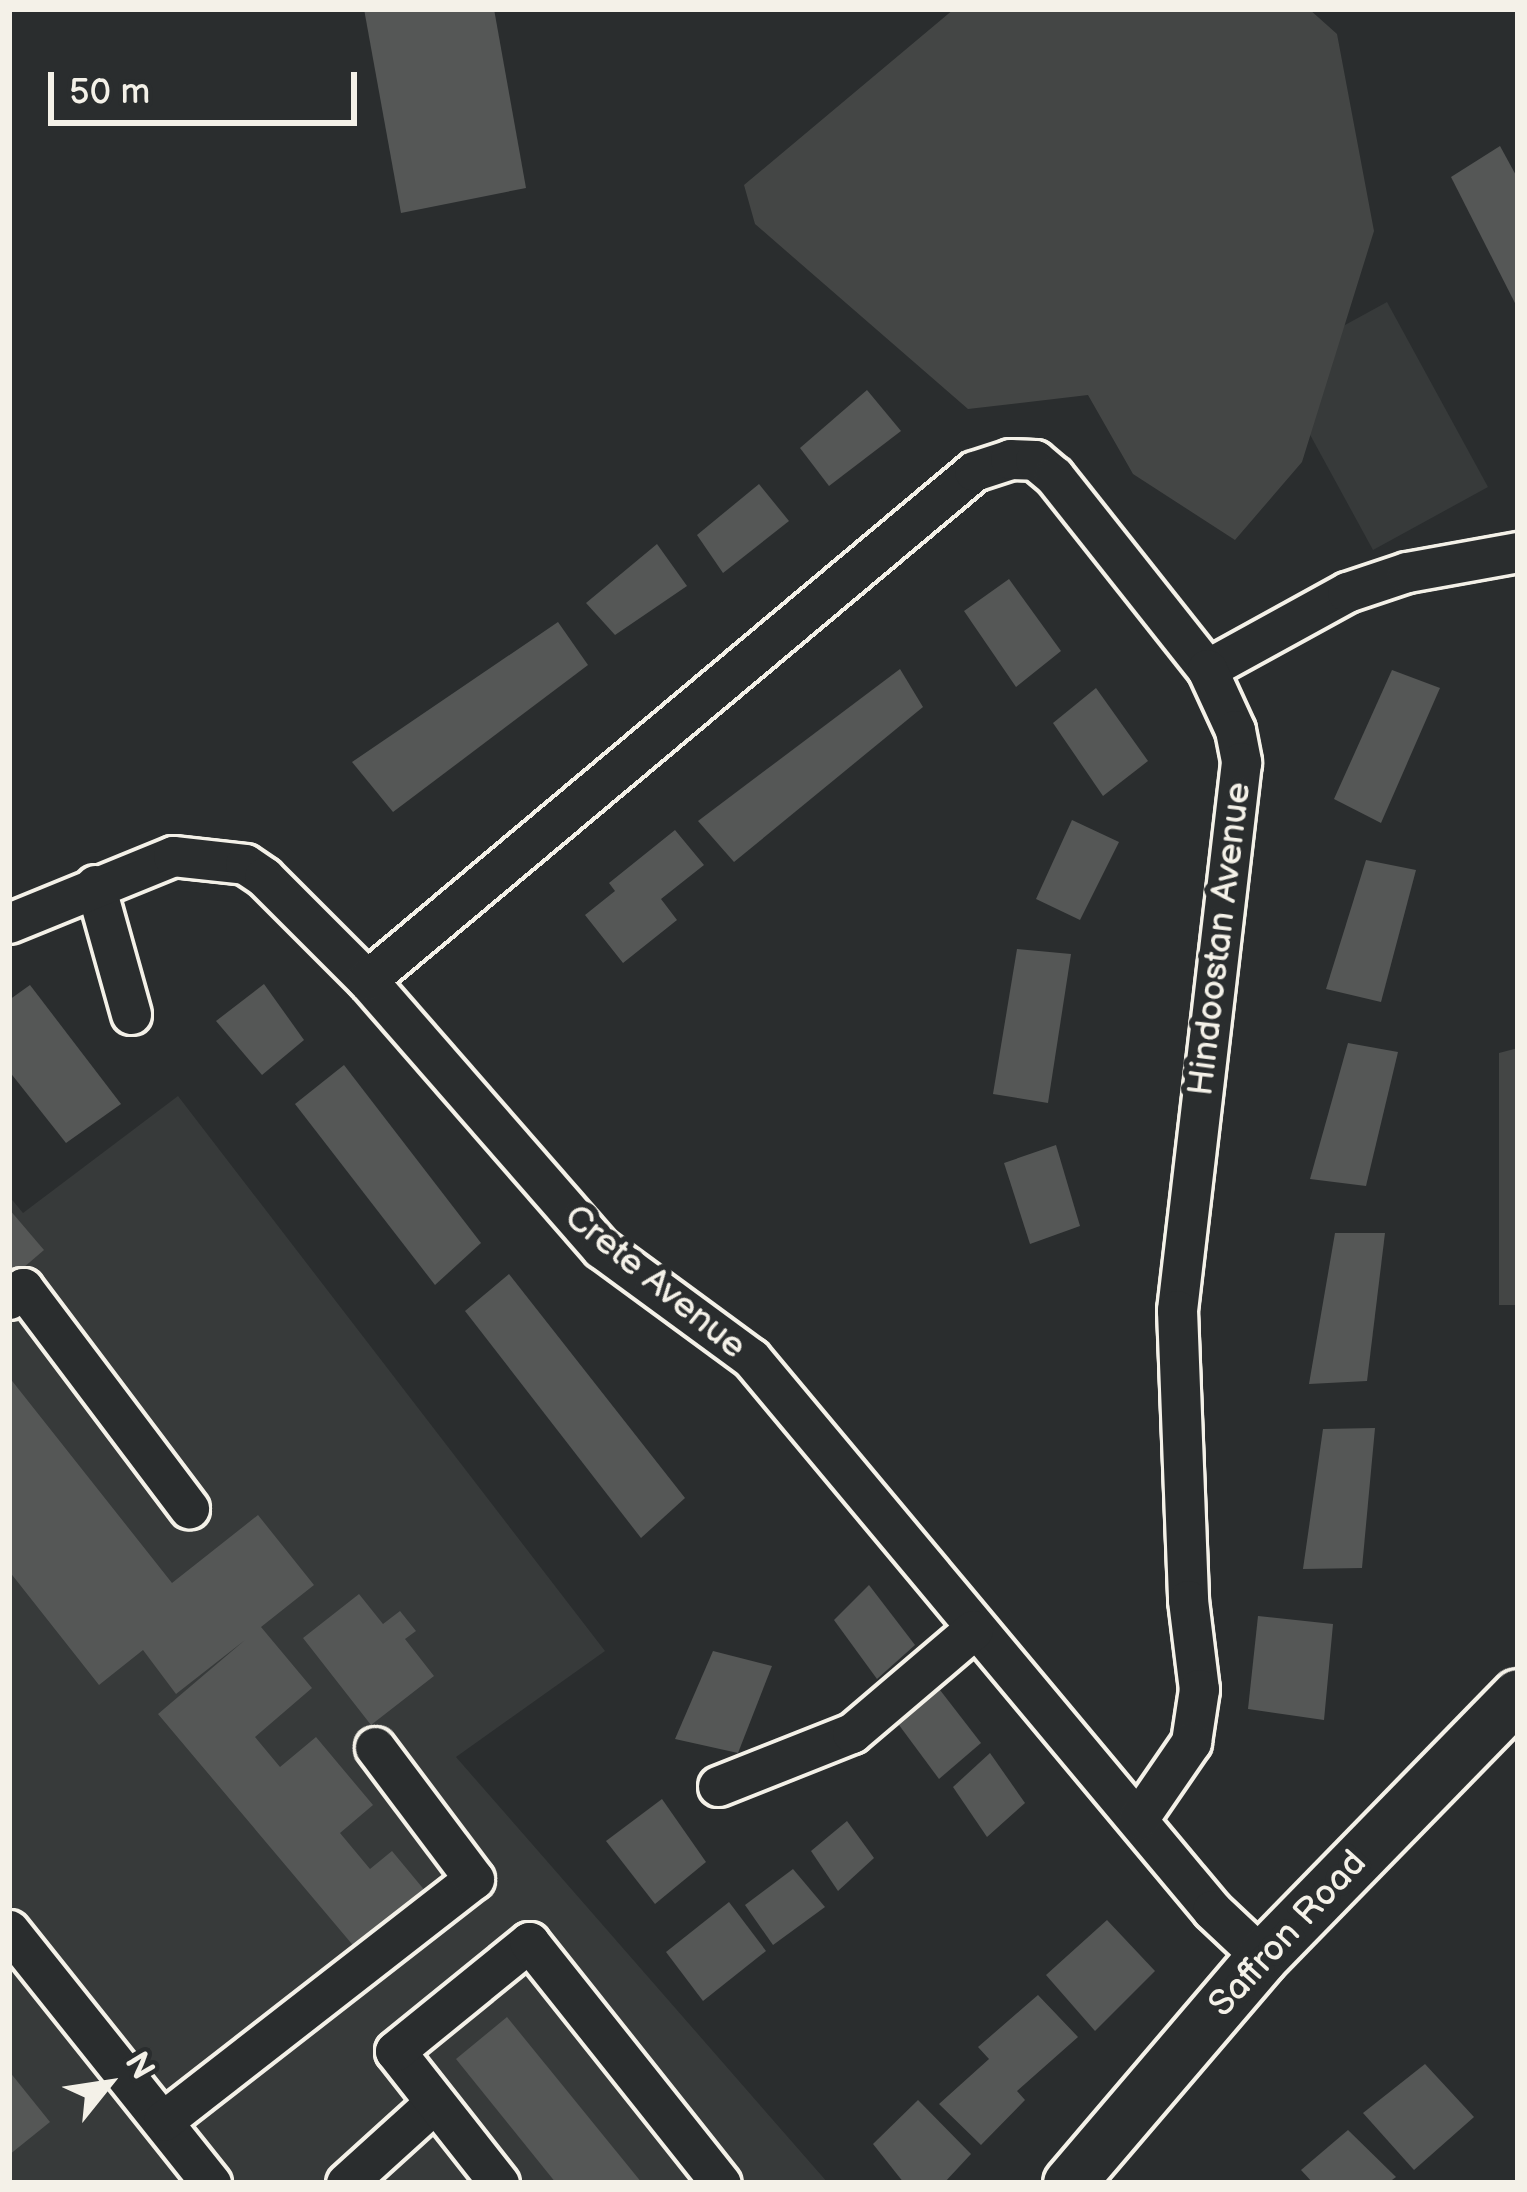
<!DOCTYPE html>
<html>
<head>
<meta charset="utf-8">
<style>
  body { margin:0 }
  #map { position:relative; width:1527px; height:2192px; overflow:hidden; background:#2a2d2e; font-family:"Balsamiq Sans",sans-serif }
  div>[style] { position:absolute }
  .built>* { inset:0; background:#373a3a }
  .green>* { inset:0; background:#444645 }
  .building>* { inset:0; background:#555756 }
  .roads { filter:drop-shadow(3px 0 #f4f1e8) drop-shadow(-3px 0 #f4f1e8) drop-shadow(0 3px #f4f1e8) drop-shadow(0 -3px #f4f1e8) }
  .minor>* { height:39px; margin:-19.5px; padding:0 19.5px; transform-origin:19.5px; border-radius:19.5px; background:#2a2d2e }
  .major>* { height:51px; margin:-25.5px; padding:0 25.5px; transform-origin:25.5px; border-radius:25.5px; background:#2a2d2e }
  span { translate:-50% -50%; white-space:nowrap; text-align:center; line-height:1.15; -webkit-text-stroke:12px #2a2d2e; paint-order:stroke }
  .street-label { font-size:36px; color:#f4f1e8 }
  .frame { position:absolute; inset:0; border:12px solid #f4f1e8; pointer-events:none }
  .north { position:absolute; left:48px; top:2024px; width:120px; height:120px; -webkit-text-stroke:9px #2a2d2e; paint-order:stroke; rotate:60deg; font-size:33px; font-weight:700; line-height:48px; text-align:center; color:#f4f1e8 }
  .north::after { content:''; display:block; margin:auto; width:42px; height:54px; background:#f4f1e8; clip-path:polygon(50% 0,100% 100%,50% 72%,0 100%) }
  .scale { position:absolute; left:48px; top:72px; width:309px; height:54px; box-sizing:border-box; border:6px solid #f4f1e8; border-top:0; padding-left:15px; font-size:36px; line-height:42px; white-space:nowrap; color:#f4f1e8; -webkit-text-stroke:9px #2a2d2e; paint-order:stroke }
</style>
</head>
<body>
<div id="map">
  <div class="built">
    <div style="clip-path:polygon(1387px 302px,1488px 487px,1373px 550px,1272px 365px)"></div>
    <div style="clip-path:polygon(178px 1096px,605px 1651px,456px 1757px,828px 2183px,9px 2183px,9px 1196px,23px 1213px)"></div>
  </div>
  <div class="green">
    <div style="clip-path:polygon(954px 9px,1309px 9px,1337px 34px,1374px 231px,1302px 462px,1235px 540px,1133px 474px,1088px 395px,968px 409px,755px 224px,744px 185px)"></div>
    <div style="clip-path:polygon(1518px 1048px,1518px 1305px,1499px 1305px,1499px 1053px)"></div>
  </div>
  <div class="building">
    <div style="clip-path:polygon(364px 9px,494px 9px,526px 188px,401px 213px)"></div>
    <div style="clip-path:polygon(1500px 146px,1518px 179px,1518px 309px,1451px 177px)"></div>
    <div style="clip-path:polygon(867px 390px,901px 431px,829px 486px,800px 448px)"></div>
    <div style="clip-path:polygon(759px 484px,789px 521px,723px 573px,697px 535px)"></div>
    <div style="clip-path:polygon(657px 544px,687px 586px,615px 635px,586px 603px)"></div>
    <div style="clip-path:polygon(1009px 579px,1061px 651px,1016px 687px,964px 611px)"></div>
    <div style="clip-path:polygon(558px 622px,588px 665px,393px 812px,352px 762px)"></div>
    <div style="clip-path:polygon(900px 669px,923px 707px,734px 862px,698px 821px)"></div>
    <div style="clip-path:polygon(1392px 670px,1440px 688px,1381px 823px,1334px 799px)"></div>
    <div style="clip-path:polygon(1096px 688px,1148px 761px,1103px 796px,1053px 723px)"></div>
    <div style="clip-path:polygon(1072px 820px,1119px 842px,1080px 920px,1036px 899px)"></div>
    <div style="clip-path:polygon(675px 830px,704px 865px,661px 899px,677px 920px,623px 963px,585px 915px,615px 891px,609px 883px)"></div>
    <div style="clip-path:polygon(1366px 860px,1416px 870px,1381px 1002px,1326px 989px)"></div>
    <div style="clip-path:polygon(1017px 949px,1071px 954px,1048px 1103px,993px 1094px)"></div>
    <div style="clip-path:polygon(264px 984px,304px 1040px,262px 1075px,216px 1021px)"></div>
    <div style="clip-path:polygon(30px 985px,121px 1104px,66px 1143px,9px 1071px,9px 1000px)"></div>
    <div style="clip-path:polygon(1348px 1043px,1398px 1052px,1366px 1186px,1310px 1179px)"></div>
    <div style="clip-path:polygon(344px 1065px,481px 1243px,435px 1285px,295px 1104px)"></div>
    <div style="clip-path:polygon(1056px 1145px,1080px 1226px,1030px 1244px,1004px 1163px)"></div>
    <div style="clip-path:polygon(9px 1209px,44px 1250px,9px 1280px)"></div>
    <div style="clip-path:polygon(1335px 1233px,1385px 1233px,1367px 1381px,1309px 1384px)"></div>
    <div style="clip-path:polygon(509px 1274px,685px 1498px,641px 1538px,465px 1311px)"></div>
    <div style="clip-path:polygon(9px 1377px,172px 1583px,258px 1515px,314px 1585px,261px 1627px,312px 1688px,255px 1737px,280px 1767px,316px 1737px,373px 1805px,340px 1833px,370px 1869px,392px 1851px,431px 1898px,362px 1956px,158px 1714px,245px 1640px,176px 1694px,143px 1650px,99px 1685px,9px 1571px)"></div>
    <div style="clip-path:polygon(1375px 1428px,1362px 1568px,1303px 1569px,1323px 1429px)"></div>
    <div style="clip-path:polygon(869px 1585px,915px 1645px,877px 1679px,834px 1620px)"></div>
    <div style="clip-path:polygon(359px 1594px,383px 1624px,400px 1611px,416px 1631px,405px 1639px,434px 1676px,371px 1725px,303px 1638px)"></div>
    <div style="clip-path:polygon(1258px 1616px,1333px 1624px,1324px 1720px,1248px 1709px)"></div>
    <div style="clip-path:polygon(713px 1651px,772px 1666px,738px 1753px,675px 1739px)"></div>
    <div style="clip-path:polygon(940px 1690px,981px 1743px,939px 1779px,899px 1725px)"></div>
    <div style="clip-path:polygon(990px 1753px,1025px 1803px,987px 1837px,953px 1787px)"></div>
    <div style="clip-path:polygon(662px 1799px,706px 1862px,655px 1904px,606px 1841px)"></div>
    <div style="clip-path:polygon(847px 1821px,874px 1858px,838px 1891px,811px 1851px)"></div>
    <div style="clip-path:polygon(793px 1869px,825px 1907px,773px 1945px,745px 1905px)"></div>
    <div style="clip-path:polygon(729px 1902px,766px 1951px,703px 2001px,666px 1952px)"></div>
    <div style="clip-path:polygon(1107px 1920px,1155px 1971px,1095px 2031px,1046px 1975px)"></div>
    <div style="clip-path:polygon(1038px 1995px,1078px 2037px,1017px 2091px,1025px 2100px,981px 2145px,939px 2104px,989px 2059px,978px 2047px)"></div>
    <div style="clip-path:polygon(507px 2017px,642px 2183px,556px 2183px,456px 2059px)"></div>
    <div style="clip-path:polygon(1425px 2064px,1474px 2117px,1414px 2170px,1363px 2113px)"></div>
    <div style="clip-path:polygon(9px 2071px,50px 2122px,9px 2155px)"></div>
    <div style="clip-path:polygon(918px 2100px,971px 2154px,944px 2183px,904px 2183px,873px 2144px)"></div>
    <div style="clip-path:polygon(1348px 2130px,1396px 2177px,1388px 2183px,1313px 2183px,1301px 2170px)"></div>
  </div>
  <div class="roads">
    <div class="minor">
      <div style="left:1207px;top:669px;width:160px;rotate:-28.8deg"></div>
      <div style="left:1347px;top:592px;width:63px;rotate:-18.4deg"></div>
      <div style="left:1407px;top:572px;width:113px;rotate:-10.2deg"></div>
      <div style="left:95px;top:885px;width:134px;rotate:74.4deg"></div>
      <div style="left:9px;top:923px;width:177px;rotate:-22.2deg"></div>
      <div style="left:173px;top:856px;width:72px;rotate:6.3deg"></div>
      <div style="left:245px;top:864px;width:23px;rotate:34deg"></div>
      <div style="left:264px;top:877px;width:146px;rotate:45deg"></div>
      <div style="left:367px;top:980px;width:356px;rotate:48.9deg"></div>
      <div style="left:601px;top:1248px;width:186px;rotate:36.3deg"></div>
      <div style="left:751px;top:1358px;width:719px;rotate:50.13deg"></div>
      <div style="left:1212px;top:1910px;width:69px;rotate:43.2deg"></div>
      <div style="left:367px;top:980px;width:792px;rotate:-39.98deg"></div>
      <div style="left:974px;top:471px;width:38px;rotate:-18deg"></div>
      <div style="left:1010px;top:459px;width:25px;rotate:2deg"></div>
      <div style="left:1035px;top:460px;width:25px;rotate:40deg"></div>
      <div style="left:1054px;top:476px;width:246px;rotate:51.6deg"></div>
      <div style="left:1207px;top:669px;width:67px;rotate:65.3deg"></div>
      <div style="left:1235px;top:730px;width:33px;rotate:79deg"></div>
      <div style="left:1241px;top:762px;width:552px;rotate:96.66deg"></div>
      <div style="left:1177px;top:1310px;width:290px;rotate:87.8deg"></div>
      <div style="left:1188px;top:1600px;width:90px;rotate:83deg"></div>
      <div style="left:1199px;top:1689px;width:54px;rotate:98.6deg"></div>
      <div style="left:1191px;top:1742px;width:93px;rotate:124.5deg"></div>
      <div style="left:9px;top:1299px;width:18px;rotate:-38deg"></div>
      <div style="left:23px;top:1288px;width:276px;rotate:53deg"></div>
      <div style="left:718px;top:1786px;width:144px;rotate:-21.6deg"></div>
      <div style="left:852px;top:1733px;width:159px;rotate:-40.4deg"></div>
      <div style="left:9px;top:1930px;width:324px;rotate:51.4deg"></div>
      <div style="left:163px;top:2121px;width:394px;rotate:-37.9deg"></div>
      <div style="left:474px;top:1879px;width:165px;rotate:-126.9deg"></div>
      <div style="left:346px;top:2183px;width:118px;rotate:-42.2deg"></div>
      <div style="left:499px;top:2183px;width:168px;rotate:-128.2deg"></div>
      <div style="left:395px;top:2051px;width:173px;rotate:-39.1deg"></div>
      <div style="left:529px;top:1942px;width:308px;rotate:51.5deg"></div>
    </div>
    <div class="major">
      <div style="left:1069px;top:2183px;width:297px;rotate:-49.5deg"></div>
      <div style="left:1262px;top:1957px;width:366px;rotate:-45.7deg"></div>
    </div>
  </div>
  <div class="street-label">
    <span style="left:1220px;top:939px;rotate:-83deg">Hindoostan Avenue</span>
    <span style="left:655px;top:1282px;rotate:39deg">Crete Avenue</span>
    <span style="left:1288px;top:1934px;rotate:-47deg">Saffron Road</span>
  </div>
  <div class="frame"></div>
  <div class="north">N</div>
  <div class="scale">50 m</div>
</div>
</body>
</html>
